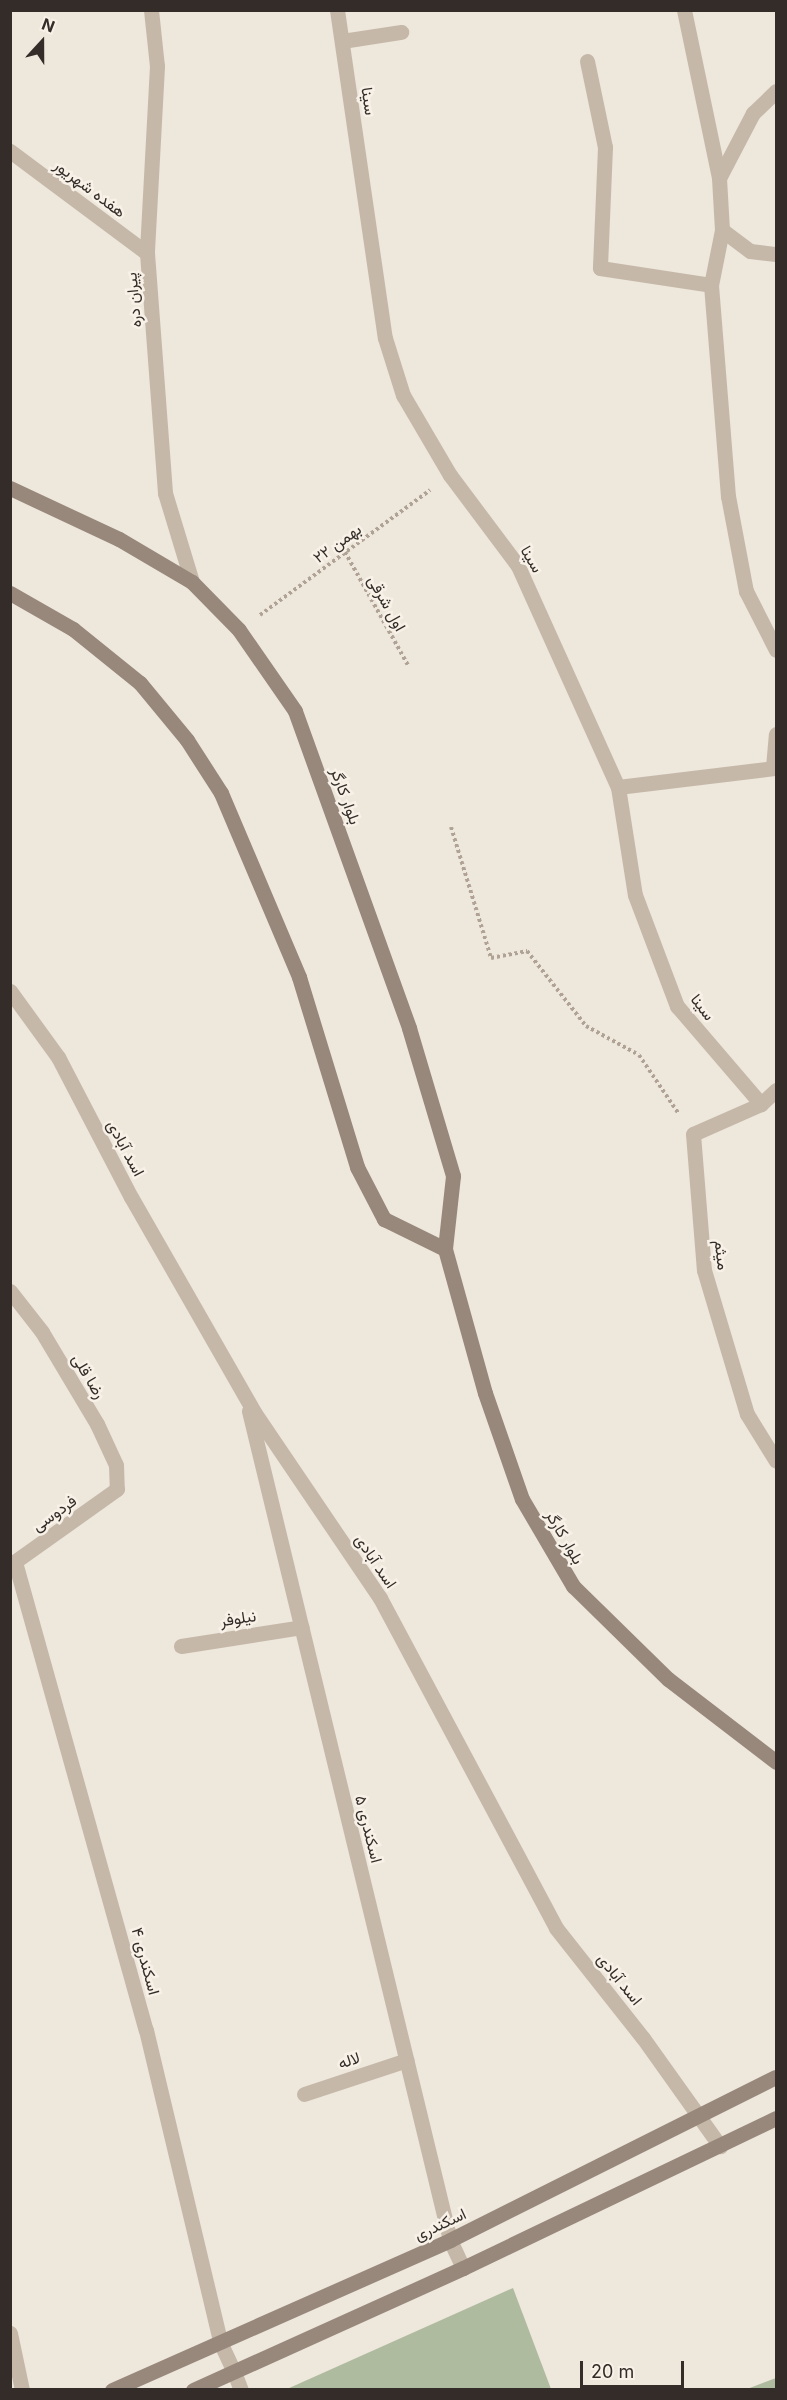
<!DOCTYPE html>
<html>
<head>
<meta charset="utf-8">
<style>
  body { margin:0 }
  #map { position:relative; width:787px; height:2400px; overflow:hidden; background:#eee7dc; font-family:Inter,Vazirmatn,sans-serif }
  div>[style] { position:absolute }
  .green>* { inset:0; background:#afbb9e }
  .path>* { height:4px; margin-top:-2px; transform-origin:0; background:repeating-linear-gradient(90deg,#b0a294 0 3px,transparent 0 6px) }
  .lane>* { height:15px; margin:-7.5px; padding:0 7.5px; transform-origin:7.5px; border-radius:7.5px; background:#c5b8a9 }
  .street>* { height:15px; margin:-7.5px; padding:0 7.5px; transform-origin:7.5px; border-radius:7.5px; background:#c5b8a9 }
  .secondary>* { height:15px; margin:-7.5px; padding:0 7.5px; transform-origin:7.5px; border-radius:7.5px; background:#98887b }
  span { translate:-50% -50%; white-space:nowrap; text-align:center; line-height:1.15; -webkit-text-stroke:5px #f7f1e8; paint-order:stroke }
  .street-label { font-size:16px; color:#332c28 }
  .frame { position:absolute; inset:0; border:12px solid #332c28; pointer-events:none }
  .north { position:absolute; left:12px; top:12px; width:60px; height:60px; -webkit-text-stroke:4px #f7f1e8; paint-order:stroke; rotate:21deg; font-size:16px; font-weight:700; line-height:24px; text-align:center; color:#332c28 }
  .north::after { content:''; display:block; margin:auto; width:21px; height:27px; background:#332c28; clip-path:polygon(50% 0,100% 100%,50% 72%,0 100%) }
  .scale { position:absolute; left:580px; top:2361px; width:104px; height:27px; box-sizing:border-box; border:3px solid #332c28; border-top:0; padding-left:8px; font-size:18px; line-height:21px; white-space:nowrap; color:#332c28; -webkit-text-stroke:4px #f7f1e8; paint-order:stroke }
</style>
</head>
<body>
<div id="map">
  <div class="green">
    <div style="clip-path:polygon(513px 2288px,551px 2389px,287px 2389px)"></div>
    <div style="clip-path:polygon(776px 2378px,776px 2389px,747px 2389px)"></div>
  </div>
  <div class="path">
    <div style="left:345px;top:552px;width:129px;rotate:60.9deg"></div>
    <div style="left:260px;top:615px;width:211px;rotate:-36.3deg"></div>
    <div style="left:451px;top:827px;width:137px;rotate:73deg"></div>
    <div style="left:491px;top:958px;width:37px;rotate:-11deg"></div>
    <div style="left:527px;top:951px;width:95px;rotate:51.8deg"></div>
    <div style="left:586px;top:1026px;width:60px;rotate:28.7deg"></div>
    <div style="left:639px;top:1055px;width:71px;rotate:55.9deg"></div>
  </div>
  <div class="lane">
    <div style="left:618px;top:787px;width:109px;rotate:81.1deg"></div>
    <div style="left:635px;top:895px;width:119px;rotate:69.3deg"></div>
    <div style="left:677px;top:1006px;width:129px;rotate:49.4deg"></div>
    <div style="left:234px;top:2372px;width:19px;rotate:69deg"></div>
  </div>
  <div class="street">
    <div style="left:151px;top:10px;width:56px;rotate:83.9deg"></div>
    <div style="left:157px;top:66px;width:187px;rotate:93.1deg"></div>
    <div style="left:147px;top:253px;width:241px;rotate:85.7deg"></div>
    <div style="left:165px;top:493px;width:93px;rotate:73.1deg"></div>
    <div style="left:337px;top:10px;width:331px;rotate:81.7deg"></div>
    <div style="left:385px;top:338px;width:60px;rotate:72.5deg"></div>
    <div style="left:403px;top:395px;width:93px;rotate:59.6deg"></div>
    <div style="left:450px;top:475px;width:114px;rotate:53.2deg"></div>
    <div style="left:518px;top:566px;width:243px;rotate:65.7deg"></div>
    <div style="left:618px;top:787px;width:159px;rotate:-6.9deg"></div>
    <div style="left:684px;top:10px;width:172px;rotate:78.2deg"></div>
    <div style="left:342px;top:41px;width:60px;rotate:-8.7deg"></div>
    <div style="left:587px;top:61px;width:88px;rotate:78.2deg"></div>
    <div style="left:605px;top:147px;width:121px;rotate:92.4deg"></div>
    <div style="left:600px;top:268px;width:112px;rotate:8.7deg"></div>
    <div style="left:776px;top:91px;width:32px;rotate:136deg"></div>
    <div style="left:753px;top:113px;width:73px;rotate:117.6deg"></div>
    <div style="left:719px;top:178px;width:52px;rotate:86.7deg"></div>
    <div style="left:722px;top:230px;width:56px;rotate:101.3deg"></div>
    <div style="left:711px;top:285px;width:212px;rotate:85.4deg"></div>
    <div style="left:728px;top:496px;width:97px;rotate:79.3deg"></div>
    <div style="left:746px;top:591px;width:66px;rotate:63deg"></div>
    <div style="left:10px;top:151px;width:171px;rotate:36.7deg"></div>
    <div style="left:722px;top:230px;width:35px;rotate:37deg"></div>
    <div style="left:750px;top:251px;width:26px;rotate:7deg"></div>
    <div style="left:773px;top:767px;width:33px;rotate:-85deg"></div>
    <div style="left:10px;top:991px;width:82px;rotate:54deg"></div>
    <div style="left:58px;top:1057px;width:158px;rotate:62.5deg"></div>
    <div style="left:131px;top:1197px;width:248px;rotate:60.2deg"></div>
    <div style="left:254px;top:1412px;width:225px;rotate:55.9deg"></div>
    <div style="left:380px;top:1598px;width:374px;rotate:61.9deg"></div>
    <div style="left:556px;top:1928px;width:140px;rotate:51.7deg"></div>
    <div style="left:643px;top:2038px;width:133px;rotate:54.5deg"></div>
    <div style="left:776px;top:1090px;width:21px;rotate:137deg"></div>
    <div style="left:761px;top:1104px;width:74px;rotate:156.2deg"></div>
    <div style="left:693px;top:1134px;width:136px;rotate:85.4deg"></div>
    <div style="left:704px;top:1270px;width:150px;rotate:73.4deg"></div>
    <div style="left:747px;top:1414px;width:55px;rotate:58.3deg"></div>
    <div style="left:10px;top:1291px;width:52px;rotate:52deg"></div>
    <div style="left:42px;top:1332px;width:107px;rotate:59.1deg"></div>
    <div style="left:97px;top:1424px;width:45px;rotate:65.1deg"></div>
    <div style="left:116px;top:1465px;width:24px;rotate:88deg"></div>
    <div style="left:117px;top:1489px;width:131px;rotate:144.6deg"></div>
    <div style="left:249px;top:1411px;width:853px;rotate:76.37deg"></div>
    <div style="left:450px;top:2240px;width:31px;rotate:65deg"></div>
    <div style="left:15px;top:1562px;width:486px;rotate:74.4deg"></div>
    <div style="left:146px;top:2030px;width:323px;rotate:76.6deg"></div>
    <div style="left:221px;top:2344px;width:31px;rotate:65deg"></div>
    <div style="left:181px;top:1646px;width:122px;rotate:-8.9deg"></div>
    <div style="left:304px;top:2094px;width:108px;rotate:-18.3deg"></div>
    <div style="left:10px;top:2333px;width:58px;rotate:78.1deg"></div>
  </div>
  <div class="secondary">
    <div style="left:10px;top:488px;width:120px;rotate:25.1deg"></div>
    <div style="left:119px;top:539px;width:85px;rotate:30.5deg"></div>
    <div style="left:192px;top:582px;width:67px;rotate:45.6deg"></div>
    <div style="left:239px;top:630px;width:98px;rotate:55.3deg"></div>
    <div style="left:295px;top:711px;width:337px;rotate:70.2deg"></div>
    <div style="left:409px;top:1028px;width:154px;rotate:73.4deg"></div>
    <div style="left:453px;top:1176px;width:73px;rotate:96.3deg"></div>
    <div style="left:445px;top:1249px;width:149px;rotate:74.5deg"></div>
    <div style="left:485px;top:1393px;width:112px;rotate:70.8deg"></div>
    <div style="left:522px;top:1499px;width:101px;rotate:59.6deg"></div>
    <div style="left:573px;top:1586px;width:133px;rotate:44.4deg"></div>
    <div style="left:668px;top:1679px;width:136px;rotate:37.5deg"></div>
    <div style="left:10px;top:593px;width:73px;rotate:29.7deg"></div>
    <div style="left:73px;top:629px;width:86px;rotate:38.9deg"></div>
    <div style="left:140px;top:683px;width:74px;rotate:50.5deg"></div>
    <div style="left:187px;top:740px;width:63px;rotate:57.3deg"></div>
    <div style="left:221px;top:793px;width:200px;rotate:67deg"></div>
    <div style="left:299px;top:977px;width:199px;rotate:73deg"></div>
    <div style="left:357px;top:1167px;width:59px;rotate:62.6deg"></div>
    <div style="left:384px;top:1219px;width:68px;rotate:26.2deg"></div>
    <div style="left:112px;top:2390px;width:370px;rotate:-23.9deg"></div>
    <div style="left:450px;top:2240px;width:364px;rotate:-26.6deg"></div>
    <div style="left:193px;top:2390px;width:296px;rotate:-24.3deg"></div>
    <div style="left:463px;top:2268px;width:347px;rotate:-25.6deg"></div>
  </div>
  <div class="street-label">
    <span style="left:369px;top:101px;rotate:82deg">سینا</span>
    <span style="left:90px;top:188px;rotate:37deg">هفده شهریور</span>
    <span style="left:133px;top:300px;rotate:-95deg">پیران دره</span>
    <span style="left:337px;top:543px;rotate:-36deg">۲۲ بهمن</span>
    <span style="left:532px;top:559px;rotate:60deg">سینا</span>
    <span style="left:387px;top:603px;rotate:61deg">اول شرقی</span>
    <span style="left:346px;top:796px;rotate:70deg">بلوار کارگر</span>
    <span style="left:703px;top:1007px;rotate:52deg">سینا</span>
    <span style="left:126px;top:1148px;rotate:62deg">اسد آبادی</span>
    <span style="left:722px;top:1255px;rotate:83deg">میثم</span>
    <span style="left:89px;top:1376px;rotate:59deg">رضا قلی</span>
    <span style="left:54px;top:1513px;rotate:-35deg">فردوسی</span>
    <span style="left:565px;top:1537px;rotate:60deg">بلوار کارگر</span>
    <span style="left:376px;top:1561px;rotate:56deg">اسد آبادی</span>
    <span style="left:238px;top:1618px;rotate:-9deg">نیلوفر</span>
    <span style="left:369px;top:1829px;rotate:76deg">اسکندری ۵</span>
    <span style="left:146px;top:1961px;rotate:75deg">اسکندری ۴</span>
    <span style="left:620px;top:1979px;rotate:51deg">اسد آبادی</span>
    <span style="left:349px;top:2060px;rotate:-18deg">لاله</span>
    <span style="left:440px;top:2224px;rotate:-25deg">اسکندری</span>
  </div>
  <div class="frame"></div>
  <div class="north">N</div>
  <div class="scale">20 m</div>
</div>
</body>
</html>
